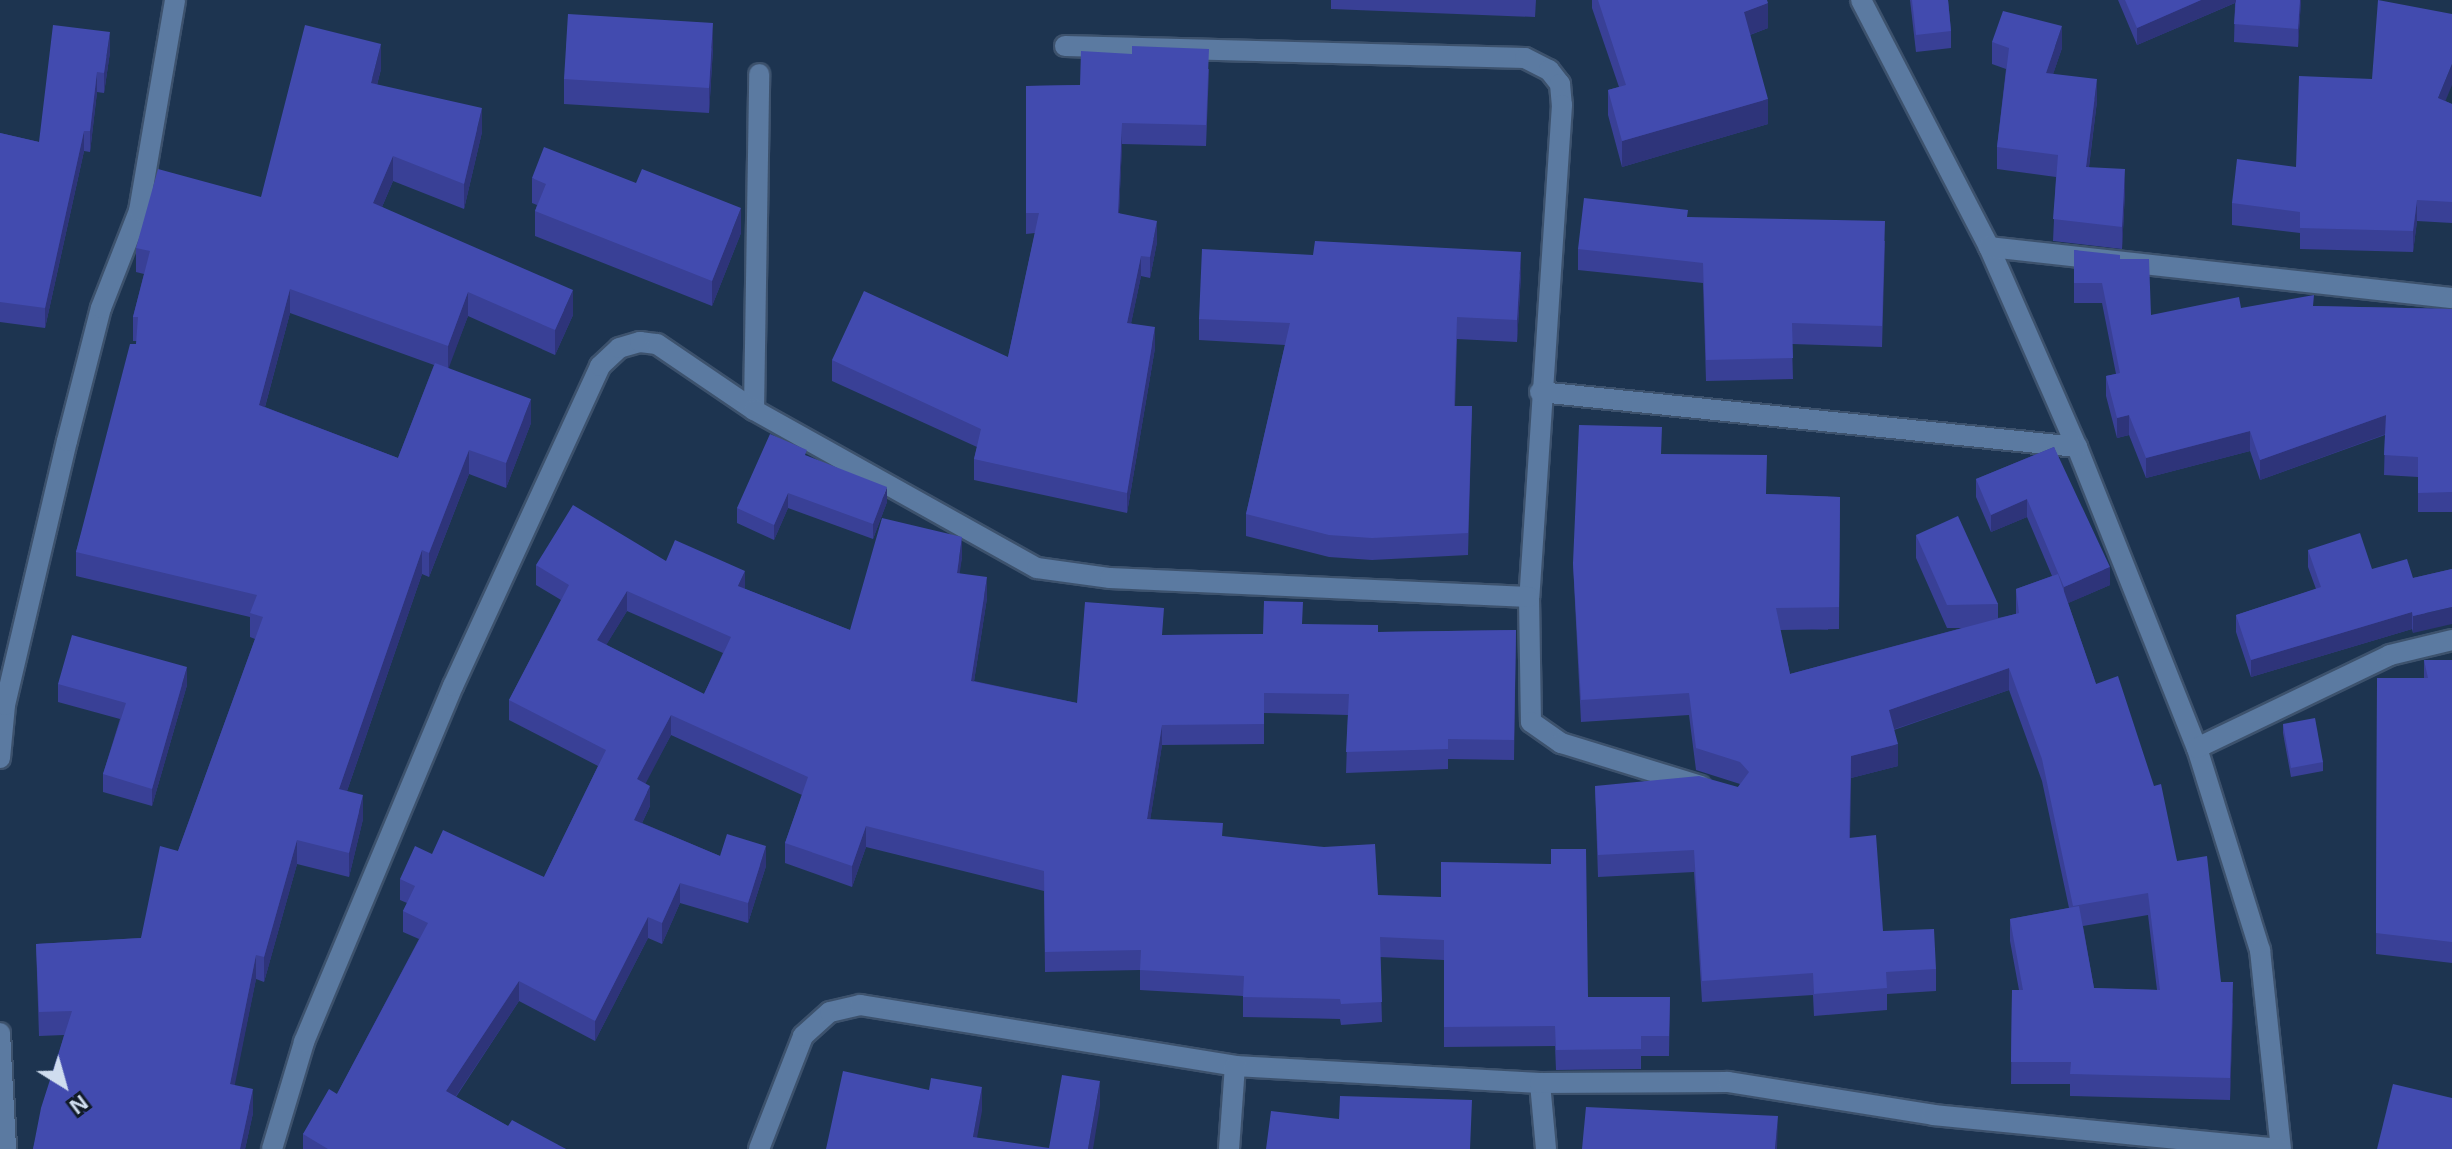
<!DOCTYPE html>
<html>
<head>
<meta charset="utf-8">
<style>
  body { margin:0 }
  #map { position:relative; width:2452px; height:1149px; overflow:hidden; background:#1d3450; font-family:Arial,sans-serif }
  div>[style] { position:absolute }
  .roads { filter:drop-shadow(2px 0 #3d526d) drop-shadow(-2px 0 #3d526d) drop-shadow(0 2px #3d526d) drop-shadow(0 -2px #3d526d) }
  .minor>* { height:20px; margin:-10px; padding:0 10px; transform-origin:10px; border-radius:10px; background:#5b7aa1 }
  .wall>* { inset:0; background:#394096 }
  .shaded-wall>* { inset:0; background:#2e347a }
  .building>* { inset:0; background:#424baf }
  span { translate:-50% -50%; white-space:nowrap; text-align:center; line-height:1.15; -webkit-text-stroke:8px #111b28; paint-order:stroke }
  .north { position:absolute; left:24px; top:1045px; width:80px; height:80px; -webkit-text-stroke:6px #111b28; paint-order:stroke; rotate:143deg; font-size:22px; font-weight:700; line-height:32px; text-align:center; color:#cfddef }
  .north::after { content:''; display:block; margin:auto; width:28px; height:36px; background:#cfddef; clip-path:polygon(50% 0,100% 100%,50% 72%,0 100%) }
</style>
</head>
<body>
<div id="map">
  <div class="roads">
    <div class="minor">
      <div style="left:1861px;top:0;width:278px;rotate:62.6deg"></div>
      <div style="left:1989px;top:247px;width:219px;rotate:66.3deg"></div>
      <div style="left:2077px;top:447px;width:324px;rotate:68.3deg"></div>
      <div style="left:2197px;top:748px;width:212px;rotate:72.7deg"></div>
      <div style="left:2260px;top:950px;width:200px;rotate:84deg"></div>
      <div style="left:1065px;top:46px;width:460px;rotate:1.5deg"></div>
      <div style="left:1525px;top:58px;width:27px;rotate:27deg"></div>
      <div style="left:1549px;top:70px;width:18px;rotate:52deg"></div>
      <div style="left:1560px;top:84px;width:21px;rotate:85deg"></div>
      <div style="left:1562px;top:105px;width:493px;rotate:93.8deg"></div>
      <div style="left:1529px;top:597px;width:125px;rotate:89.1deg"></div>
      <div style="left:1531px;top:722px;width:37px;rotate:35deg"></div>
      <div style="left:1561px;top:743px;width:146px;rotate:17.1deg"></div>
      <div style="left:1989px;top:247px;width:466px;rotate:6.3deg"></div>
      <div style="left:1540px;top:392px;width:540px;rotate:5.85deg"></div>
      <div style="left:754px;top:410px;width:336px;rotate:-89.1deg"></div>
      <div style="left:2197px;top:748px;width:214px;rotate:-25.7deg"></div>
      <div style="left:2390px;top:655px;width:64px;rotate:-13.6deg"></div>
      <div style="left:0;top:758px;width:53px;rotate:-84.6deg"></div>
      <div style="left:5px;top:705px;width:271px;rotate:-76.8deg"></div>
      <div style="left:67px;top:441px;width:137px;rotate:-75.7deg"></div>
      <div style="left:101px;top:308px;width:104px;rotate:-68.6deg"></div>
      <div style="left:139px;top:211px;width:214px;rotate:-80.3deg"></div>
      <div style="left:0;top:1033px;width:116px;rotate:87deg"></div>
      <div style="left:1540px;top:1083px;width:66px;rotate:84.8deg"></div>
      <div style="left:272px;top:1149px;width:112px;rotate:-73.3deg"></div>
      <div style="left:304px;top:1042px;width:386px;rotate:-67.3deg"></div>
      <div style="left:453px;top:686px;width:352px;rotate:-65.3deg"></div>
      <div style="left:600px;top:366px;width:26px;rotate:-43deg"></div>
      <div style="left:619px;top:348px;width:22px;rotate:-16deg"></div>
      <div style="left:640px;top:342px;width:17px;rotate:7deg"></div>
      <div style="left:657px;top:344px;width:117px;rotate:34.2deg"></div>
      <div style="left:754px;top:410px;width:324px;rotate:29.2deg"></div>
      <div style="left:1037px;top:568px;width:74px;rotate:7.8deg"></div>
      <div style="left:1110px;top:578px;width:419px;rotate:2.6deg"></div>
      <div style="left:759px;top:1149px;width:121px;rotate:-68.7deg"></div>
      <div style="left:803px;top:1036px;width:36px;rotate:-42deg"></div>
      <div style="left:830px;top:1012px;width:31px;rotate:-13deg"></div>
      <div style="left:860px;top:1005px;width:380px;rotate:9.2deg"></div>
      <div style="left:1235px;top:1066px;width:305px;rotate:3.2deg"></div>
      <div style="left:1540px;top:1083px;width:188px;rotate:-0.3deg"></div>
      <div style="left:1728px;top:1082px;width:208px;rotate:9.1deg"></div>
      <div style="left:1933px;top:1115px;width:346px;rotate:5.6deg"></div>
      <div style="left:1229px;top:1149px;width:83px;rotate:-85.9deg"></div>
    </div>
  </div>
  <div class="wall">
    <div style="clip-path:polygon(1331px 0,1536px 0,1535px 17px,1331px 9px)"></div>
    <div style="clip-path:polygon(1592px 0,1767px 0,1768px 28px,1750px 35px,1768px 124px,1622px 167px,1608px 115px,1608px 90px,1619px 87px,1592px 8px)"></div>
    <div style="clip-path:polygon(1910px 0,1948px 0,1951px 31px,1951px 48px,1916px 52px)"></div>
    <div style="clip-path:polygon(2118px 0,2301px 0,2298px 47px,2234px 42px,2235px 3px,2137px 45px)"></div>
    <div style="clip-path:polygon(1992px 42px,2062px 48px,2053px 74px,2097px 101px,2089px 167px,2125px 191px,2122px 249px,2053px 241px,2056px 177px,1997px 169px,1997px 147px,2006px 69px,1992px 64px)"></div>
    <div style="clip-path:polygon(713px 48px,709px 113px,564px 104px,564px 79px)"></div>
    <div style="clip-path:polygon(110px 52px,104px 93px,97px 92px,90px 152px,84px 151px,45px 328px,0 322px,0 133px,39px 142px)"></div>
    <div style="clip-path:polygon(evenodd,381px 69px,377px 85px,482px 132px,464px 209px,393px 181px,382px 207px,573px 315px,555px 355px,468px 316px,448px 368px,531px 423px,506px 488px,469px 474px,429px 577px,422px 574px,347px 791px,363px 819px,349px 877px,297px 864px,264px 982px,256px 979px,234px 1085px,253px 1113px,245px 1149px,33px 1149px,64px 1035px,39px 1036px,36px 944px,141px 938px,178px 851px,255px 639px,250px 637px,250px 617px,76px 576px,76px 552px,136px 344px,137px 341px,133px 341px,133px 317px,144px 274px,136px 272px,136px 248px,261px 197px,381px 69px,290px 313px,434px 365px,398px 458px,265px 407px,290px 313px)"></div>
    <div style="clip-path:polygon(1209px 69px,1206px 146px,1122px 144px,1119px 213px,1157px 242px,1150px 278px,1141px 276px,1131px 323px,1155px 348px,1127px 513px,974px 480px,974px 459px,977px 447px,832px 381px,832px 360px,1008px 357px,1035px 233px,1026px 234px,1026px 86px,1080px 85px)"></div>
    <div style="clip-path:polygon(2445px 101px,2452px 104px,2452px 223px,2417px 221px,2413px 252px,2300px 249px,2300px 233px,2232px 225px,2232px 203px,2296px 167px)"></div>
    <div style="clip-path:polygon(532px 178px,741px 233px,712px 306px,535px 236px,535px 211px,537px 205px,532px 203px)"></div>
    <div style="clip-path:polygon(1688px 217px,1885px 241px,1882px 347px,1792px 344px,1793px 379px,1706px 381px,1703px 283px,1578px 270px,1578px 249px)"></div>
    <div style="clip-path:polygon(2074px 250px,2120px 259px,2151px 315px,2241px 308px,2314px 306px,2452px 309px,2452px 512px,2418px 512px,2418px 477px,2384px 475px,2385px 435px,2260px 480px,2250px 451px,2146px 478px,2129px 435px,2117px 438px,2106px 396px,2106px 376px,2116px 374px,2102px 303px,2074px 303px)"></div>
    <div style="clip-path:polygon(1521px 274px,1517px 342px,1457px 339px,1455px 406px,1472px 406px,1468px 555px,1372px 560px,1329px 557px,1246px 536px,1246px 514px,1285px 345px,1199px 340px,1199px 319px)"></div>
    <div style="clip-path:polygon(evenodd,2054px 447px,2110px 585px,2068px 603px,2096px 684px,2177px 861px,2221px 982px,2233px 1004px,2230px 1100px,2070px 1096px,2070px 1084px,2011px 1084px,2012px 990px,2019px 990px,2010px 941px,2010px 919px,2069px 908px,2042px 781px,2009px 690px,1894px 730px,1898px 766px,1851px 778px,1850px 838px,1883px 931px,1936px 969px,1936px 991px,1887px 994px,1887px 1010px,1814px 1016px,1813px 995px,1702px 1002px,1694px 872px,1598px 877px,1595px 786px,1738px 787px,1740px 784px,1696px 770px,1689px 715px,1581px 722px,1573px 563px,1662px 454px,1766px 494px,1840px 497px,1839px 629px,1780px 630px,1790px 674px,1962px 628px,1947px 628px,1916px 558px,1916px 535px,1998px 604px,1998px 618px,2016px 614px,2016px 589px,2052px 576px,2027px 517px,1991px 532px,1976px 497px,1976px 479px,2054px 447px,2148px 915px,2157px 990px,2094px 988px,2083px 926px,2148px 915px)"></div>
    <div style="clip-path:polygon(807px 456px,887px 502px,873px 539px,788px 508px,774px 540px,737px 523px,737px 508px)"></div>
    <div style="clip-path:polygon(2308px 550px,2372px 569px,2413px 578px,2452px 569px,2413px 633px,2412px 629px,2251px 677px,2236px 632px,2236px 615px,2316px 589px,2308px 567px)"></div>
    <div style="clip-path:polygon(evenodd,962px 557px,959px 573px,987px 598px,974px 681px,1077px 703px,1163px 635px,1263px 634px,1303px 624px,1378px 632px,1516px 630px,1514px 760px,1448px 759px,1448px 769px,1346px 773px,1348px 715px,1264px 713px,1264px 744px,1162px 745px,1150px 820px,1223px 836px,1378px 895px,1588px 997px,1670px 997px,1669px 1056px,1641px 1056px,1641px 1069px,1556px 1070px,1555px 1046px,1444px 1047px,1444px 960px,1380px 957px,1382px 1022px,1341px 1025px,1340px 1019px,1243px 1017px,1243px 996px,1140px 990px,1140px 970px,1045px 972px,1044px 891px,866px 847px,852px 887px,785px 863px,785px 843px,802px 795px,671px 735px,645px 783px,650px 806px,642px 823px,720px 856px,766px 866px,748px 923px,680px 903px,662px 944px,648px 938px,595px 1041px,519px 1001px,456px 1097px,508px 1126px,566px 1149px,303px 1149px,303px 1134px,337px 1094px,419px 939px,403px 932px,403px 911px,407px 903px,400px 900px,400px 879px,432px 854px,544px 877px,598px 766px,509px 720px,509px 700px,561px 600px,536px 585px,536px 565px,666px 561px,745px 589px,850px 630px,962px 557px,627px 611px,723px 653px,704px 694px,606px 645px,627px 611px)"></div>
    <div style="clip-path:polygon(2424px 660px,2452px 660px,2452px 963px,2376px 954px,2377px 678px,2424px 678px)"></div>
    <div style="clip-path:polygon(58px 684px,187px 685px,152px 806px,103px 792px,103px 774px,120px 719px,58px 702px)"></div>
    <div style="clip-path:polygon(2283px 724px,2323px 762px,2323px 771px,2291px 777px,2283px 733px)"></div>
  </div>
  <div class="shaded-wall">
    <div style="clip-path:polygon(2201px 0,2237px 0,2237px 2px,2137px 45px,2137px 28px)"></div>
    <div style="clip-path:polygon(2300px 0,2301px 0,2298px 47px,2298px 29px)"></div>
    <div style="clip-path:polygon(1768px 3px,1768px 28px,1744px 37px,1744px 12px)"></div>
    <div style="clip-path:polygon(713px 23px,713px 48px,709px 113px,709px 88px)"></div>
    <div style="clip-path:polygon(2062px 26px,2062px 48px,2046px 95px,2046px 73px)"></div>
    <div style="clip-path:polygon(110px 32px,110px 52px,104px 93px,104px 73px)"></div>
    <div style="clip-path:polygon(381px 44px,381px 69px,371px 108px,371px 83px)"></div>
    <div style="clip-path:polygon(2452px 64px,2452px 85px,2438px 119px,2438px 98px)"></div>
    <div style="clip-path:polygon(97px 72px,97px 92px,90px 152px,90px 131px)"></div>
    <div style="clip-path:polygon(2097px 79px,2097px 101px,2086px 189px,2086px 167px)"></div>
    <div style="clip-path:polygon(1768px 99px,1768px 124px,1622px 167px,1622px 141px)"></div>
    <div style="clip-path:polygon(482px 108px,482px 132px,464px 209px,464px 184px)"></div>
    <div style="clip-path:polygon(1122px 123px,1122px 144px,1118px 234px,1118px 213px)"></div>
    <div style="clip-path:polygon(84px 131px,84px 151px,45px 328px,45px 308px)"></div>
    <div style="clip-path:polygon(393px 156px,393px 181px,373px 228px,373px 203px)"></div>
    <div style="clip-path:polygon(2125px 169px,2125px 191px,2122px 249px,2122px 227px)"></div>
    <div style="clip-path:polygon(2417px 200px,2417px 221px,2413px 252px,2413px 231px)"></div>
    <div style="clip-path:polygon(741px 208px,741px 233px,712px 306px,712px 281px)"></div>
    <div style="clip-path:polygon(1157px 221px,1157px 242px,1150px 278px,1150px 257px)"></div>
    <div style="clip-path:polygon(1521px 252px,1521px 274px,1517px 342px,1517px 320px)"></div>
    <div style="clip-path:polygon(1141px 256px,1141px 276px,1127px 343px,1127px 323px)"></div>
    <div style="clip-path:polygon(290px 289px,290px 313px,259px 429px,259px 405px)"></div>
    <div style="clip-path:polygon(573px 290px,573px 315px,555px 355px,555px 330px)"></div>
    <div style="clip-path:polygon(468px 292px,468px 316px,448px 370px,448px 346px)"></div>
    <div style="clip-path:polygon(1155px 327px,1155px 348px,1127px 513px,1127px 493px)"></div>
    <div style="clip-path:polygon(531px 399px,531px 423px,506px 488px,506px 463px)"></div>
    <div style="clip-path:polygon(2129px 415px,2129px 435px,2117px 438px,2117px 418px)"></div>
    <div style="clip-path:polygon(2386px 415px,2386px 434px,2260px 480px,2260px 460px)"></div>
    <div style="clip-path:polygon(2250px 431px,2250px 451px,2146px 478px,2146px 458px)"></div>
    <div style="clip-path:polygon(469px 450px,469px 474px,429px 577px,429px 553px)"></div>
    <div style="clip-path:polygon(887px 487px,887px 502px,873px 539px,873px 524px)"></div>
    <div style="clip-path:polygon(788px 493px,788px 508px,774px 540px,774px 525px)"></div>
    <div style="clip-path:polygon(2027px 499px,2027px 517px,1991px 532px,1991px 515px)"></div>
    <div style="clip-path:polygon(962px 537px,962px 557px,957px 593px,957px 573px)"></div>
    <div style="clip-path:polygon(422px 550px,422px 574px,339px 814px,339px 789px)"></div>
    <div style="clip-path:polygon(2110px 567px,2110px 585px,2064px 605px,2064px 587px)"></div>
    <div style="clip-path:polygon(745px 571px,745px 591px,738px 586px)"></div>
    <div style="clip-path:polygon(987px 577px,987px 598px,971px 701px,971px 681px)"></div>
    <div style="clip-path:polygon(627px 591px,627px 611px,597px 660px,597px 640px)"></div>
    <div style="clip-path:polygon(2452px 607px,2452px 624px,2413px 633px,2413px 616px)"></div>
    <div style="clip-path:polygon(2412px 612px,2412px 629px,2251px 677px,2251px 660px)"></div>
    <div style="clip-path:polygon(187px 667px,187px 685px,152px 806px,152px 789px)"></div>
    <div style="clip-path:polygon(2009px 668px,2009px 690px,1889px 731px,1889px 710px)"></div>
    <div style="clip-path:polygon(671px 715px,671px 735px,637px 800px,637px 779px)"></div>
    <div style="clip-path:polygon(1162px 725px,1162px 745px,1147px 840px,1147px 819px)"></div>
    <div style="clip-path:polygon(1898px 744px,1898px 766px,1851px 778px,1851px 756px)"></div>
    <div style="clip-path:polygon(650px 786px,650px 806px,634px 840px,634px 820px)"></div>
    <div style="clip-path:polygon(363px 795px,363px 819px,349px 877px,349px 853px)"></div>
    <div style="clip-path:polygon(866px 826px,866px 847px,852px 887px,852px 866px)"></div>
    <div style="clip-path:polygon(297px 840px,297px 864px,264px 982px,264px 957px)"></div>
    <div style="clip-path:polygon(766px 846px,766px 866px,748px 923px,748px 903px)"></div>
    <div style="clip-path:polygon(680px 883px,680px 903px,662px 944px,662px 923px)"></div>
    <div style="clip-path:polygon(648px 917px,648px 938px,595px 1041px,595px 1021px)"></div>
    <div style="clip-path:polygon(256px 955px,256px 979px,230px 1109px,230px 1084px)"></div>
    <div style="clip-path:polygon(519px 981px,519px 1001px,446px 1111px,446px 1091px)"></div>
    <div style="clip-path:polygon(2233px 982px,2233px 1004px,2230px 1100px,2230px 1078px)"></div>
    <div style="clip-path:polygon(1100px 1081px,1100px 1106px,1093px 1149px,1088px 1149px)"></div>
    <div style="clip-path:polygon(982px 1087px,982px 1111px,975px 1149px,973px 1137px)"></div>
    <div style="clip-path:polygon(253px 1089px,253px 1113px,245px 1149px,240px 1149px)"></div>
    <div style="clip-path:polygon(1778px 1116px,1777px 1149px,1775px 1149px)"></div>
  </div>
  <div class="building">
    <div style="clip-path:polygon(1598px 0,1767px 0,1768px 3px,1744px 12px,1768px 99px,1622px 141px,1608px 90px,1626px 85px)"></div>
    <div style="clip-path:polygon(1912px 0,1948px 0,1951px 31px,1916px 35px)"></div>
    <div style="clip-path:polygon(2125px 0,2201px 0,2137px 28px)"></div>
    <div style="clip-path:polygon(2236px 0,2300px 0,2298px 29px,2234px 24px)"></div>
    <div style="clip-path:polygon(2378px 0,2452px 14px,2452px 64px,2438px 98px,2452px 104px,2452px 202px,2417px 200px,2413px 231px,2300px 228px,2300px 212px,2232px 203px,2237px 159px,2296px 167px,2299px 76px,2372px 79px)"></div>
    <div style="clip-path:polygon(2003px 11px,2062px 26px,2046px 73px,2097px 79px,2086px 167px,2125px 169px,2122px 227px,2053px 219px,2058px 155px,1997px 147px,2009px 48px,1992px 42px)"></div>
    <div style="clip-path:polygon(568px 14px,713px 23px,709px 88px,564px 79px)"></div>
    <div style="clip-path:polygon(53px 25px,110px 32px,104px 73px,97px 72px,90px 131px,84px 131px,45px 308px,0 302px,0 133px,39px 142px)"></div>
    <div style="clip-path:polygon(305px 25px,381px 44px,371px 83px,482px 108px,464px 184px,393px 156px,373px 203px,573px 290px,555px 330px,468px 292px,448px 346px,290px 289px,259px 405px,398px 458px,435px 363px,531px 399px,506px 463px,469px 450px,429px 553px,422px 550px,339px 789px,363px 795px,349px 853px,297px 840px,264px 957px,256px 955px,230px 1084px,253px 1089px,240px 1149px,33px 1149px,41px 1108px,72px 1011px,39px 1012px,36px 944px,141px 938px,160px 846px,178px 851px,263px 617px,250px 613px,257px 595px,76px 552px,130px 344px,136px 344px,138px 317px,133px 317px,150px 251px,136px 248px,158px 169px,261px 197px)"></div>
    <div style="clip-path:polygon(1132px 46px,1209px 49px,1206px 125px,1122px 123px,1118px 213px,1157px 221px,1150px 257px,1141px 256px,1127px 323px,1155px 327px,1127px 493px,974px 459px,981px 429px,832px 360px,864px 291px,1008px 357px,1039px 213px,1026px 213px,1026px 86px,1080px 85px,1081px 51px,1132px 54px)"></div>
    <div style="clip-path:polygon(544px 147px,636px 183px,642px 169px,741px 208px,712px 281px,535px 211px,546px 184px,532px 178px)"></div>
    <div style="clip-path:polygon(1584px 198px,1688px 210px,1687px 217px,1885px 221px,1882px 326px,1792px 323px,1793px 358px,1706px 360px,1703px 263px,1578px 249px)"></div>
    <div style="clip-path:polygon(1315px 241px,1521px 252px,1517px 320px,1457px 317px,1454px 406px,1472px 406px,1468px 533px,1372px 538px,1329px 535px,1246px 514px,1290px 323px,1199px 319px,1202px 249px,1313px 255px)"></div>
    <div style="clip-path:polygon(2074px 250px,2120px 255px,2120px 259px,2149px 259px,2151px 315px,2239px 297px,2241px 308px,2314px 295px,2313px 306px,2452px 309px,2452px 492px,2418px 493px,2418px 457px,2384px 455px,2386px 415px,2260px 460px,2250px 431px,2146px 458px,2129px 415px,2117px 418px,2106px 376px,2120px 373px,2102px 283px,2074px 283px)"></div>
    <div style="clip-path:polygon(1579px 425px,1662px 427px,1661px 454px,1767px 455px,1766px 494px,1840px 497px,1839px 607px,1776px 608px,1790px 674px,2019px 613px,2016px 589px,2058px 574px,2096px 684px,2118px 676px,2154px 786px,2161px 784px,2177px 861px,2207px 856px,2221px 982px,2233px 982px,2230px 1078px,2070px 1074px,2071px 1062px,2011px 1062px,2012px 990px,2023px 990px,2010px 919px,2079px 906px,2094px 988px,2160px 990px,2148px 893px,2073px 906px,2042px 759px,2009px 668px,1889px 710px,1898px 744px,1851px 756px,1849px 838px,1876px 835px,1883px 931px,1934px 929px,1936px 969px,1886px 972px,1887px 988px,1814px 994px,1813px 973px,1702px 981px,1694px 850px,1598px 855px,1595px 786px,1699px 776px,1738px 787px,1749px 772px,1740px 762px,1696px 748px,1689px 693px,1581px 700px,1573px 563px)"></div>
    <div style="clip-path:polygon(770px 434px,807px 450px,805px 455px,887px 487px,873px 524px,788px 493px,774px 525px,737px 508px)"></div>
    <div style="clip-path:polygon(2054px 447px,2110px 567px,2064px 587px,2027px 499px,1991px 515px,1976px 479px)"></div>
    <div style="clip-path:polygon(evenodd,573px 505px,666px 561px,675px 540px,745px 571px,738px 586px,850px 630px,882px 518px,962px 537px,957px 573px,987px 577px,971px 681px,1077px 703px,1085px 602px,1164px 608px,1162px 635px,1263px 634px,1264px 601px,1303px 602px,1302px 624px,1378px 625px,1378px 632px,1516px 630px,1514px 740px,1448px 739px,1448px 749px,1346px 752px,1349px 694px,1264px 693px,1264px 724px,1162px 725px,1147px 819px,1223px 823px,1222px 836px,1324px 847px,1375px 844px,1378px 895px,1441px 897px,1441px 862px,1551px 864px,1551px 849px,1586px 849px,1588px 997px,1670px 997px,1669px 1036px,1641px 1036px,1641px 1049px,1556px 1050px,1555px 1026px,1444px 1027px,1444px 940px,1380px 937px,1382px 1002px,1341px 1004px,1340px 999px,1243px 997px,1244px 976px,1140px 970px,1141px 950px,1045px 952px,1044px 871px,866px 826px,852px 866px,785px 843px,808px 777px,671px 715px,637px 779px,650px 786px,634px 820px,720px 856px,727px 834px,766px 846px,748px 903px,680px 883px,662px 923px,648px 917px,595px 1021px,519px 981px,446px 1091px,508px 1126px,512px 1120px,566px 1149px,328px 1149px,303px 1134px,329px 1089px,337px 1094px,428px 923px,403px 911px,415px 886px,400px 879px,415px 846px,432px 854px,443px 830px,544px 877px,606px 750px,509px 700px,569px 585px,536px 565px,573px 505px,627px 591px,731px 637px,704px 694px,597px 640px,627px 591px)"></div>
    <div style="clip-path:polygon(1958px 516px,1998px 604px,1947px 605px,1916px 535px)"></div>
    <div style="clip-path:polygon(2360px 533px,2372px 569px,2407px 559px,2413px 578px,2452px 569px,2452px 607px,2413px 616px,2412px 612px,2251px 660px,2236px 615px,2321px 587px,2308px 550px)"></div>
    <div style="clip-path:polygon(72px 635px,187px 667px,152px 789px,103px 774px,126px 703px,58px 684px)"></div>
    <div style="clip-path:polygon(2424px 660px,2452px 660px,2452px 942px,2376px 933px,2377px 678px,2428px 678px)"></div>
    <div style="clip-path:polygon(2315px 718px,2323px 762px,2291px 768px,2283px 724px)"></div>
    <div style="clip-path:polygon(843px 1071px,929px 1090px,931px 1078px,982px 1087px,973px 1137px,1049px 1148px,1062px 1075px,1100px 1081px,1088px 1149px,826px 1149px)"></div>
    <div style="clip-path:polygon(2393px 1084px,2452px 1098px,2452px 1149px,2377px 1149px)"></div>
    <div style="clip-path:polygon(1340px 1096px,1472px 1100px,1470px 1149px,1266px 1149px,1271px 1111px,1339px 1119px)"></div>
    <div style="clip-path:polygon(1586px 1107px,1778px 1116px,1775px 1149px,1582px 1149px)"></div>
  </div>
  <div class="north">N</div>
</div>
</body>
</html>
